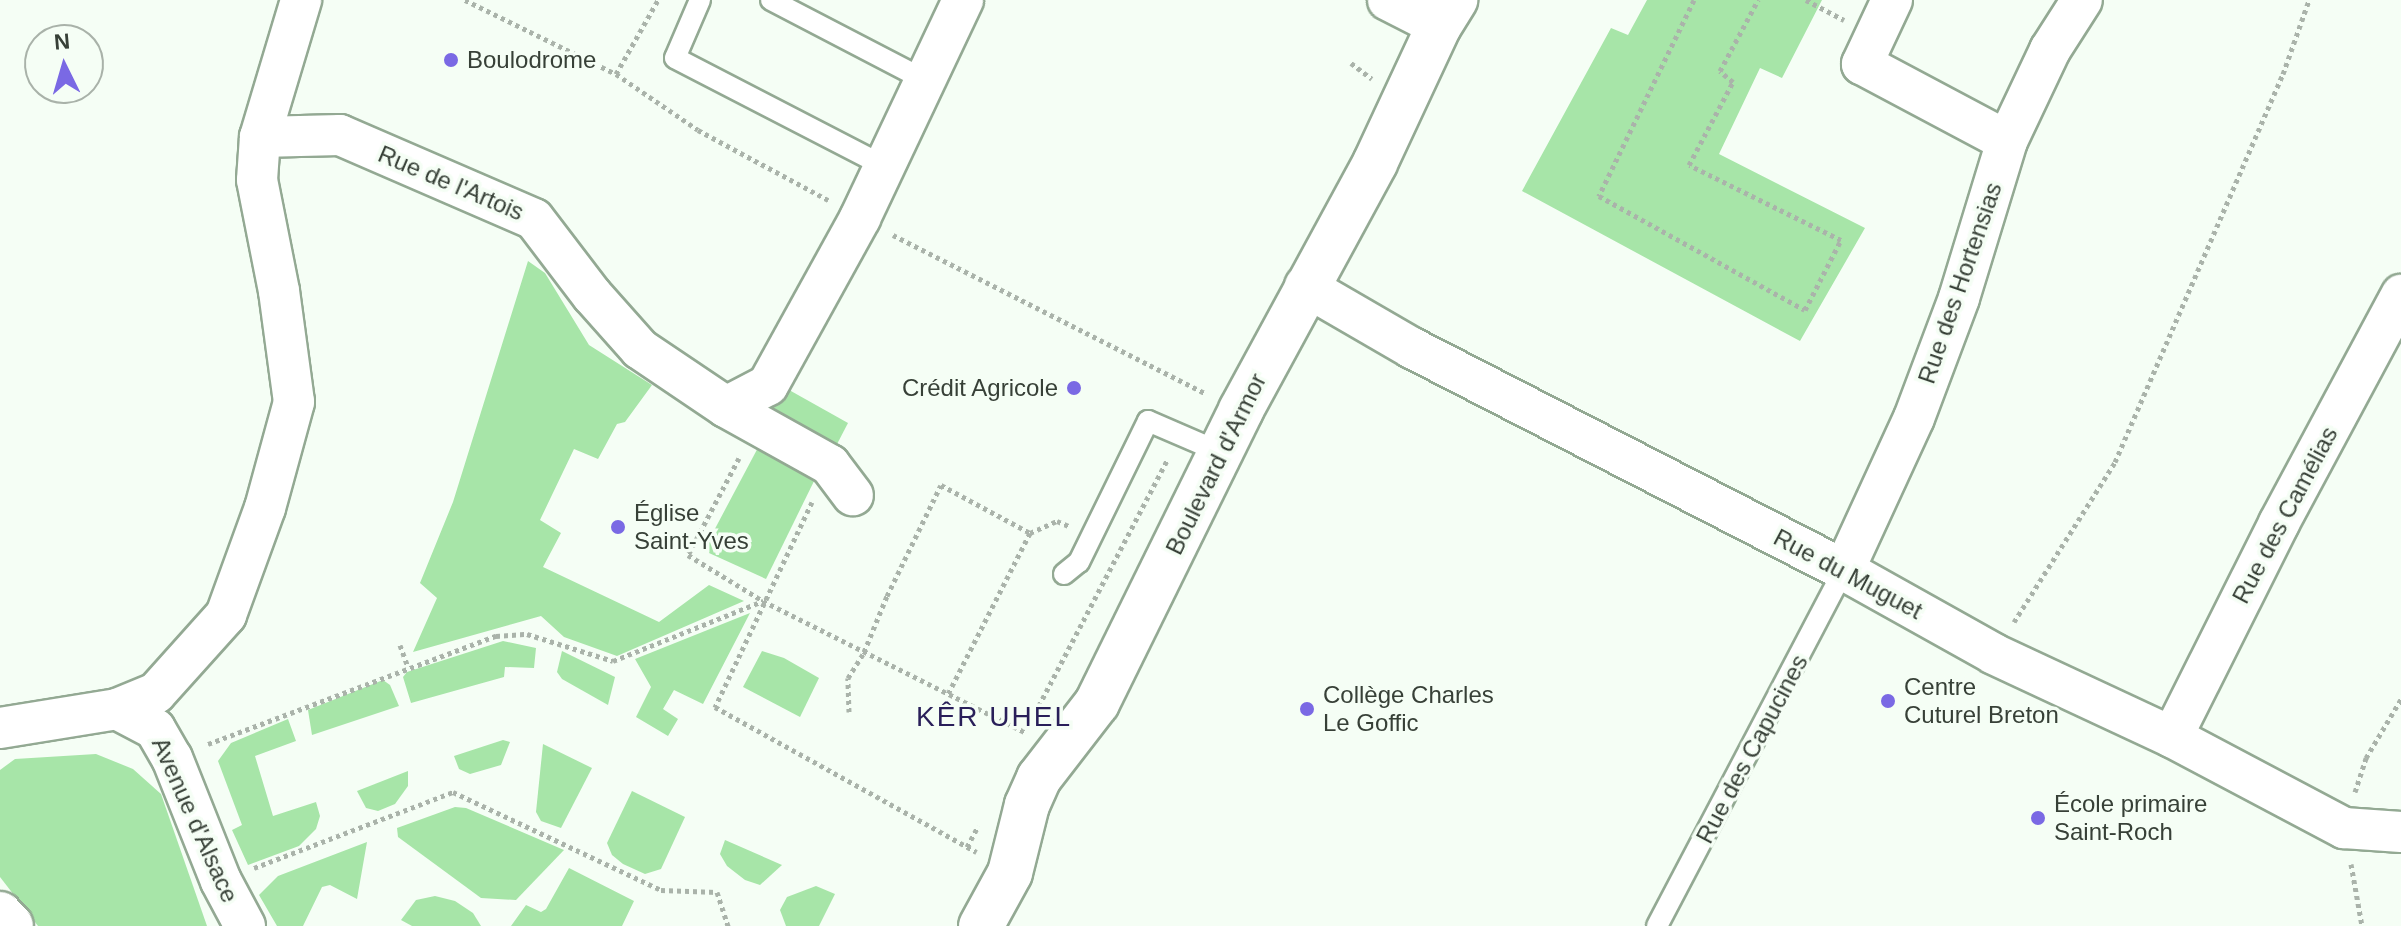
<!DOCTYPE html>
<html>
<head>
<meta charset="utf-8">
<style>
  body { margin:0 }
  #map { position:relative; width:2401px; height:926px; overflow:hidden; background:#f5fef5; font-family:Helvetica,sans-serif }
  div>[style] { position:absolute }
  .green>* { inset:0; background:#a7e5a8 }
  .path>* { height:5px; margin-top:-2.5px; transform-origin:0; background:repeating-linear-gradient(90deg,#aab3aa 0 4px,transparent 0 8px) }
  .roads { filter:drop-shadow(2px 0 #93a993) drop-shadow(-2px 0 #93a993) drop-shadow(0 2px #93a993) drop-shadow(0 -2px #93a993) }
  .service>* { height:20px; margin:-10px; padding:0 10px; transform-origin:10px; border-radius:10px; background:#fff }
  .minor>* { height:40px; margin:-20px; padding:0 20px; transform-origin:20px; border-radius:20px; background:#fff }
  .secondary>* { height:44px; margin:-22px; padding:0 22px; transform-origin:22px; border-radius:22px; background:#fff }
  .primary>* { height:44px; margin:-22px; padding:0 22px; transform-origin:22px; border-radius:22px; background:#fff }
  .dots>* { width:22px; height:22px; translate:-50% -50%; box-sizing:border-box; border:4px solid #f5fef5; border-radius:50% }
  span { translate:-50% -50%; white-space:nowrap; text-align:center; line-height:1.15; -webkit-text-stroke:7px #f5fef5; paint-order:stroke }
  .poi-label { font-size:24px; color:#374037 }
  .left { translate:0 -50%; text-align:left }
  .right { translate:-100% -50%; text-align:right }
  .street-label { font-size:24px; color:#374037 }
  .quarter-label { font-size:28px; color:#291f59; letter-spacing:2px }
  .north { position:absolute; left:24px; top:24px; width:80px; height:80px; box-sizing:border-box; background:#f5fef5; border:2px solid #a9b2a9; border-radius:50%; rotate:355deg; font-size:22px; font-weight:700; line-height:32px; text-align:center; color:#374037 }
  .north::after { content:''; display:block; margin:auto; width:28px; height:36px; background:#7a69e4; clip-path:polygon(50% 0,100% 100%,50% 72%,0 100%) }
</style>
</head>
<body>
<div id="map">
  <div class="green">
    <div style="clip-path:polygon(1647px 0,1822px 0,1782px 78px,1760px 68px,1719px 154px,1865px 228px,1800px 341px,1522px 191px,1611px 28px,1628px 35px)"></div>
    <div style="clip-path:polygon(528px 261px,545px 273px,589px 345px,652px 385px,625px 422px,617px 424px,598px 459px,574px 449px,540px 520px,561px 533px,543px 567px,659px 622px,709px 585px,744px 601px,617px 656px,564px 637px,541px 616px,413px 652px,437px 598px,420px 583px,453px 502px)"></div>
    <div style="clip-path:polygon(782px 386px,848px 423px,835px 448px,782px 424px,772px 406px)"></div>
    <div style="clip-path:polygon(761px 442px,818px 473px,766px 579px,709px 553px,709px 540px)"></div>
    <div style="clip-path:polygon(750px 613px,703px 704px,674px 690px,663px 709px,678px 719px,668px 736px,636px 717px,651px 687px,635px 659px)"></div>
    <div style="clip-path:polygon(503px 641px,536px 648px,534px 668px,505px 667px,504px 677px,411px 703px,403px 677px,407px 672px)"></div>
    <div style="clip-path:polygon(562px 651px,615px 677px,608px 705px,562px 679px,557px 672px)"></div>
    <div style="clip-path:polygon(762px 651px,784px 658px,819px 678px,800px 717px,743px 687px)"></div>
    <div style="clip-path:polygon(383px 680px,390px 685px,399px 706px,312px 735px,308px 710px)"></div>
    <div style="clip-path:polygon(288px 719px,296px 741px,255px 756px,273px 816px,316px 802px,320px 816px,316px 829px,299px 846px,248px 865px,232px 830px,242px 825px,218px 761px,231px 743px)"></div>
    <div style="clip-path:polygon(503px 740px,510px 742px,501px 765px,470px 774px,459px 769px,454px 756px)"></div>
    <div style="clip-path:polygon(543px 744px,592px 768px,561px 828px,541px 821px,536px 812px)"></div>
    <div style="clip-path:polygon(96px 754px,133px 769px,161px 794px,207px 926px,38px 926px,0 877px,0 770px,15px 759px)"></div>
    <div style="clip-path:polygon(408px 771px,408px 786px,395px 804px,378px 811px,366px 808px,357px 791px)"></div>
    <div style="clip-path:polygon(632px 791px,685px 817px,661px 869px,645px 874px,623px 864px,612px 855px,607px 843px)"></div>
    <div style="clip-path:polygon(455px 807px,466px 808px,564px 850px,516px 900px,481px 898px,398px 837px,397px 828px)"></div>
    <div style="clip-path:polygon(725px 840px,782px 865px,760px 885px,745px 880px,727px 866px,720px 854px)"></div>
    <div style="clip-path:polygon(367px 842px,357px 899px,330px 885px,322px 887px,303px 926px,277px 926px,259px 895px,278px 876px)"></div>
    <div style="clip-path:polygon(569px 868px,634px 901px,622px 926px,511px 926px,526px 905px,541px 912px,546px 909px)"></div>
    <div style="clip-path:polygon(816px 886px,835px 894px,819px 926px,786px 926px,780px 910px,787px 897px)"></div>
    <div style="clip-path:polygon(435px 896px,455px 901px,473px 913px,481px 926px,412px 926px,401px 920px,416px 900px)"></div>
  </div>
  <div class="path">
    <div style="left:465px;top:0;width:168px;rotate:26.1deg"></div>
    <div style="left:616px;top:74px;width:99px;rotate:34.3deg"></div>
    <div style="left:698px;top:130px;width:148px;rotate:28.3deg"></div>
    <div style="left:1694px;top:0;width:218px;rotate:115.9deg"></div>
    <div style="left:1599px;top:196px;width:235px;rotate:29deg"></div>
    <div style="left:1805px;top:310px;width:79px;rotate:-62.8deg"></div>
    <div style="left:1841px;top:240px;width:169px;rotate:-153.7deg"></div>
    <div style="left:1689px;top:165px;width:94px;rotate:-62.1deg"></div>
    <div style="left:1733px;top:82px;width:17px;rotate:-140deg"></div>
    <div style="left:1720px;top:71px;width:81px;rotate:-61.8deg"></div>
    <div style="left:1806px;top:0;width:43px;rotate:27.8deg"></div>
    <div style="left:1351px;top:63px;width:26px;rotate:37deg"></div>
    <div style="left:616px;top:74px;width:85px;rotate:-60.4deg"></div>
    <div style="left:893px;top:235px;width:350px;rotate:26.9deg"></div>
    <div style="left:739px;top:458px;width:110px;rotate:117.7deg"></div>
    <div style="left:688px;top:555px;width:88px;rotate:31.5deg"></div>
    <div style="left:763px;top:601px;width:293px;rotate:26.6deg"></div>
    <div style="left:812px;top:502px;width:227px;rotate:115.3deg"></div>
    <div style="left:715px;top:707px;width:299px;rotate:29deg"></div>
    <div style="left:1030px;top:533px;width:30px;rotate:-24deg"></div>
    <div style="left:1057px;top:521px;width:13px;rotate:23deg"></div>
    <div style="left:2014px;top:622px;width:189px;rotate:-57.7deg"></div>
    <div style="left:2115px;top:462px;width:423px;rotate:-66.6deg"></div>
    <div style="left:2283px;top:74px;width:78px;rotate:-70.6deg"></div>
    <div style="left:400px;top:645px;width:23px;rotate:70deg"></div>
    <div style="left:849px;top:712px;width:34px;rotate:-92deg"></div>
    <div style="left:848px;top:678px;width:31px;rotate:-58deg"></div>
    <div style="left:864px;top:652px;width:61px;rotate:-67.7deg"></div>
    <div style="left:887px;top:596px;width:123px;rotate:-64.1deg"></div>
    <div style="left:941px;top:485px;width:101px;rotate:28.3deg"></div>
    <div style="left:1030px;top:533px;width:181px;rotate:117deg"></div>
    <div style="left:1035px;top:713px;width:285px;rotate:-62.4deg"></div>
    <div style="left:208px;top:744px;width:308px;rotate:-20.6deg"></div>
    <div style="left:496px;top:636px;width:31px;rotate:-4deg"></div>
    <div style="left:527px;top:634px;width:90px;rotate:17.4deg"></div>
    <div style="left:613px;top:661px;width:162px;rotate:-21.8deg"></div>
    <div style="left:2355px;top:792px;width:36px;rotate:-72deg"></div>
    <div style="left:2366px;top:758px;width:69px;rotate:-59.3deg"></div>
    <div style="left:967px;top:847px;width:24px;rotate:-62deg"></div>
    <div style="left:2351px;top:864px;width:63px;rotate:79.9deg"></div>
    <div style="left:254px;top:868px;width:213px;rotate:-20.9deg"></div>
    <div style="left:453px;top:792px;width:230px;rotate:25.2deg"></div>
    <div style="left:661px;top:890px;width:56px;rotate:2deg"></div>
    <div style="left:717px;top:892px;width:36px;rotate:72deg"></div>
  </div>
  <div class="roads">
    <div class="service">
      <div style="left:700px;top:0;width:63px;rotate:113.3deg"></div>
      <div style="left:675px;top:58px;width:235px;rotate:27.3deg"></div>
      <div style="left:771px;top:0;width:171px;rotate:27.5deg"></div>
      <div style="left:1064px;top:574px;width:19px;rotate:-39deg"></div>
      <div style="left:1079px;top:562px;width:157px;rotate:-63.9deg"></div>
      <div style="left:1148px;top:421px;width:78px;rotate:23.3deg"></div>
      <div style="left:1657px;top:926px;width:402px;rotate:-62.3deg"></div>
    </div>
    <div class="minor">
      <div style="left:1388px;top:0;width:57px;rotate:27deg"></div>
      <div style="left:1892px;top:0;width:71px;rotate:115.1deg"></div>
      <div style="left:1862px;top:64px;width:164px;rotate:28deg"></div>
      <div style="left:260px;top:137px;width:143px;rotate:-73.3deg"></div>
      <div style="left:1305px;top:286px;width:124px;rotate:30.1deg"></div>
      <div style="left:1412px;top:348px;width:486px;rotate:27.2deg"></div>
      <div style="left:1844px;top:570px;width:172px;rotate:29.2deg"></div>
      <div style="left:1994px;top:654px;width:196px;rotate:25deg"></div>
      <div style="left:2172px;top:737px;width:195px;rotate:27.9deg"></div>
      <div style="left:2344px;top:828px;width:57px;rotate:4deg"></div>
      <div style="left:726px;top:407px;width:119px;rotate:29.1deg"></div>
      <div style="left:830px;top:465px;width:38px;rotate:53deg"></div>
      <div style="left:1844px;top:570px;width:167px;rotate:-65.3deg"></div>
      <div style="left:1914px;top:418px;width:128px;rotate:-69.4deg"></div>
      <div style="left:1959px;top:298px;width:164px;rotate:-73deg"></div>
      <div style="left:2007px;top:141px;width:101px;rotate:-64.7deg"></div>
      <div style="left:2050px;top:50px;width:59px;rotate:-57.4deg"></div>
      <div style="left:117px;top:709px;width:42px;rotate:-22.3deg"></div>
      <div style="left:156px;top:693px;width:105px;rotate:-48.1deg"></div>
      <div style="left:226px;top:615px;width:114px;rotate:-70deg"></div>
      <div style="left:265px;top:508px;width:110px;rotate:-74.7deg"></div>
      <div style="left:294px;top:402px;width:112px;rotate:-97.7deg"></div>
      <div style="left:279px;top:291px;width:113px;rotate:-101.2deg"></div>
      <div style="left:257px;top:180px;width:43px;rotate:-86deg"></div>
      <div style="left:260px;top:137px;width:80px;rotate:-1.4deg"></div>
      <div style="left:340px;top:135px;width:211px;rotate:23.4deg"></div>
      <div style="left:534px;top:219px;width:96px;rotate:52.7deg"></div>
      <div style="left:592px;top:295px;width:72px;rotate:48.4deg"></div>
      <div style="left:640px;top:349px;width:104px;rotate:34deg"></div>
      <div style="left:726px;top:407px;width:47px;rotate:-27.6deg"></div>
      <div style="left:768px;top:385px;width:191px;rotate:-61.1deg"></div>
      <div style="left:860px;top:218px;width:241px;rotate:-64.7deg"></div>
      <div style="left:0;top:728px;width:119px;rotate:-9.2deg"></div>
      <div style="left:117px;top:709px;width:43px;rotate:27.8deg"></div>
      <div style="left:155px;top:729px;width:34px;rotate:60deg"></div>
      <div style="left:172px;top:758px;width:132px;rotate:68.3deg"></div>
      <div style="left:221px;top:881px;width:51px;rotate:61.9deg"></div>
      <div style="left:2172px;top:737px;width:239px;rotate:-63.4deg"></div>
      <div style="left:2279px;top:523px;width:259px;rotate:-61.8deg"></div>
    </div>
    <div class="secondary">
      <div style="left:981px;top:926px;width:60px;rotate:-61.3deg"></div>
      <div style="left:1010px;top:873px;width:70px;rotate:-76deg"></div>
      <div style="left:1027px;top:805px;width:30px;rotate:-66deg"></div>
      <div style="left:1039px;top:778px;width:95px;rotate:-52.3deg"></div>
      <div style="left:1097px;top:703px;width:326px;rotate:-63.8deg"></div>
      <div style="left:1241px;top:410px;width:281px;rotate:-61.5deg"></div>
      <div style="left:1375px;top:163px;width:151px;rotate:-65deg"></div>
      <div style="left:1439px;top:26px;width:31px;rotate:-58deg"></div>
    </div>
    <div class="primary">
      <div style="left:0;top:914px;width:16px;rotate:47deg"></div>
    </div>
  </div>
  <div class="dots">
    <div style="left:451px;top:60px;background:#7a69e4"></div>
    <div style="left:1074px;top:388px;background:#7a69e4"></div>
    <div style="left:618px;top:527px;background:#7a69e4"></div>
    <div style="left:1888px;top:701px;background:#7a69e4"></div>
    <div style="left:1307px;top:709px;background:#7a69e4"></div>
    <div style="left:2038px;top:818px;background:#7a69e4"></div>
  </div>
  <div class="poi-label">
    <span class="left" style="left:467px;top:60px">Boulodrome</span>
    <span class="right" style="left:1058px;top:388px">Crédit Agricole</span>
    <span class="left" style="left:634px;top:527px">Église<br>Saint-Yves</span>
    <span class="left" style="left:1904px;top:701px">Centre<br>Cuturel Breton</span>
    <span class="left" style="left:1323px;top:709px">Collège Charles<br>Le Goffic</span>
    <span class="left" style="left:2054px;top:818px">École primaire<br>Saint-Roch</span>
  </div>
  <div class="street-label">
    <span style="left:451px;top:183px;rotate:23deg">Rue de l'Artois</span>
    <span style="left:1960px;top:283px;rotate:-71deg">Rue des Hortensias</span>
    <span style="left:1216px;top:464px;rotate:-64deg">Boulevard d'Armor</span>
    <span style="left:2285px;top:515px;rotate:-62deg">Rue des Camélias</span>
    <span style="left:1848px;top:574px;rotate:28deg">Rue du Muguet</span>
    <span style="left:1752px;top:749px;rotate:-62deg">Rue des Capucines</span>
    <span style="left:195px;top:820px;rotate:66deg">Avenue d'Alsace</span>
  </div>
  <div class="quarter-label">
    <span style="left:994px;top:717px">KÊR UHEL</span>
  </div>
  <div class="north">N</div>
</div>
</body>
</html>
